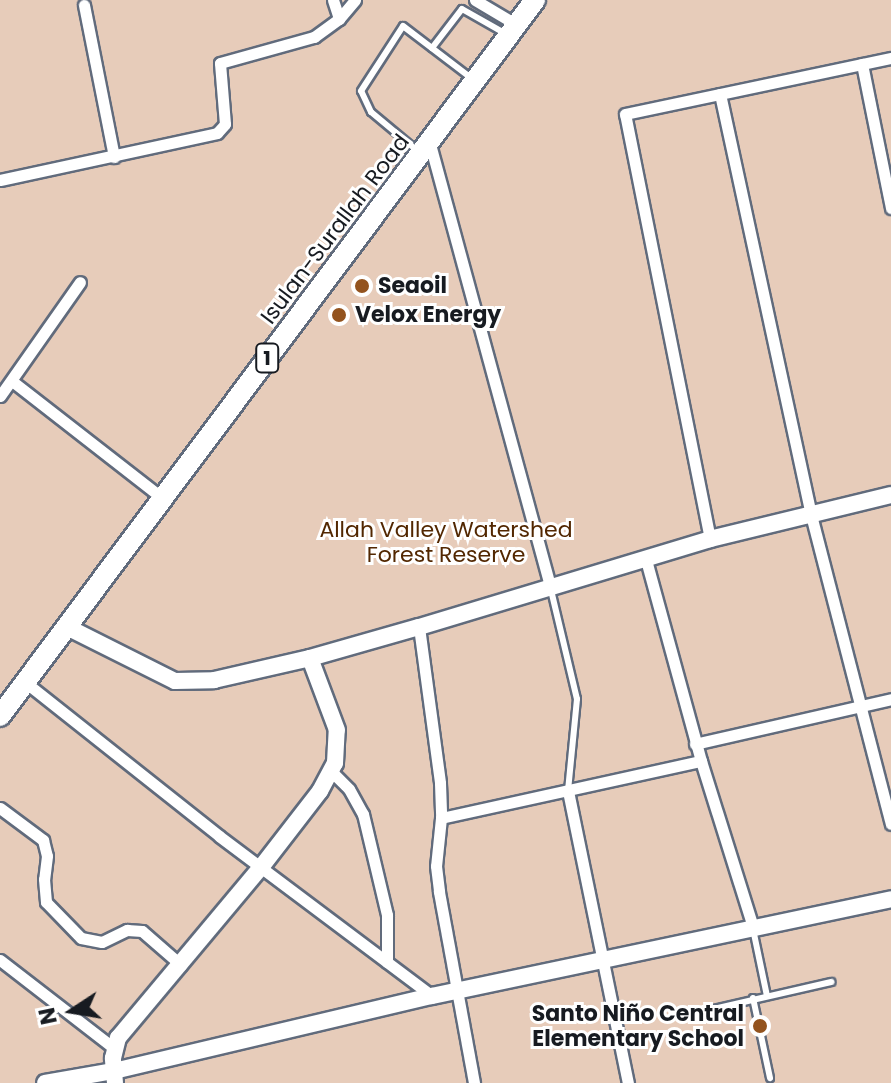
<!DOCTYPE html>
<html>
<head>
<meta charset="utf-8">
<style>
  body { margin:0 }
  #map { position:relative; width:891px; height:1083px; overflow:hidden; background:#f2f6fe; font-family:Poppins,sans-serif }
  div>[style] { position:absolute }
  .green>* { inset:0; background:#e7ccba }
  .roads { filter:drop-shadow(2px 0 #616b7c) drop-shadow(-2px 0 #616b7c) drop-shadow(0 2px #616b7c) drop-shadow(0 -2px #616b7c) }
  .lane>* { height:6px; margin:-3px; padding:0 3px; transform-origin:3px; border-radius:3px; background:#fff }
  .street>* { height:11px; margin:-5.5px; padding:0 5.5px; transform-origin:5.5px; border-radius:5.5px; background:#fff }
  .secondary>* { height:16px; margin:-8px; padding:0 8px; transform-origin:8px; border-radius:8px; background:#fff }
  .highway>* { height:20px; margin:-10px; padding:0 10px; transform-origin:10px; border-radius:10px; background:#fff }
  .dots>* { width:22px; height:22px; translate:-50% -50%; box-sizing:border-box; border:4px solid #fff; border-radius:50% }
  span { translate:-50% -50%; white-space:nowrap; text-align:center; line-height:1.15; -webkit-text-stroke:6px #fff; paint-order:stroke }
  .shield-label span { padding:2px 6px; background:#fff; border:2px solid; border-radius:6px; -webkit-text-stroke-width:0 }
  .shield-label { font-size:20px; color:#171b21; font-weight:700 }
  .street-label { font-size:22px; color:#171b21 }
  .poi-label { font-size:22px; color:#171b21; font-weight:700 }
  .left { translate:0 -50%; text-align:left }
  .right { translate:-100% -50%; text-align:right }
  .park-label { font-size:22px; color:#522701 }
  .north { position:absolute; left:32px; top:971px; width:80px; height:80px; -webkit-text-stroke:6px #fff; paint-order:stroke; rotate:258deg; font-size:22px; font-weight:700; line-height:32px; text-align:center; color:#171b21 }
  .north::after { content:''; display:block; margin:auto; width:28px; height:36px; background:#171b21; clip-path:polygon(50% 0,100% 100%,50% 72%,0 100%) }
</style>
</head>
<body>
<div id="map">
  <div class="green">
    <div style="clip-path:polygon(0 0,891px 0,891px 1083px,0 1083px)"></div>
  </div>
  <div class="roads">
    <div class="lane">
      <div style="left:432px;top:48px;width:49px;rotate:-52.4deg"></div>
      <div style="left:462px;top:9px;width:51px;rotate:29.6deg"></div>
      <div style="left:419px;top:152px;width:62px;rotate:-140.2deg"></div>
      <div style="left:371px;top:112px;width:23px;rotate:-115deg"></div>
      <div style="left:361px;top:91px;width:77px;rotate:-57.1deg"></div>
      <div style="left:403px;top:26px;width:86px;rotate:37.4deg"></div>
      <div style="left:551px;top:590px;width:112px;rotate:76.6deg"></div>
      <div style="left:577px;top:699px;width:92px;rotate:95.6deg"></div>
      <div style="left:753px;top:929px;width:68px;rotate:78.2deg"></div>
      <div style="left:753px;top:998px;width:82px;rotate:78deg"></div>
      <div style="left:696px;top:1013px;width:139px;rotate:-12.9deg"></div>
    </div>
    <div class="street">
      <div style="left:333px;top:0;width:20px;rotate:72deg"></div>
      <div style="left:475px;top:0;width:49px;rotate:30.8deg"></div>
      <div style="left:84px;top:5px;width:155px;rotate:78.8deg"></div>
      <div style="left:862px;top:64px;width:147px;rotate:78.6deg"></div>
      <div style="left:720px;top:94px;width:431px;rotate:77.8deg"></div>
      <div style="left:811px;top:515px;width:319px;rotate:75.5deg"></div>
      <div style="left:430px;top:144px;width:459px;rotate:74.8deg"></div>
      <div style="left:0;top:180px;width:222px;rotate:-12.2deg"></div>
      <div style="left:217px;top:133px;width:12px;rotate:-48deg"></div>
      <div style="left:225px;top:124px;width:61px;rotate:-94.7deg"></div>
      <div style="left:220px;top:63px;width:98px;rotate:-15.5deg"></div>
      <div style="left:314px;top:37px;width:31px;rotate:-36deg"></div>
      <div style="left:339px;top:19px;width:25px;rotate:-50deg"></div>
      <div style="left:12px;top:381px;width:189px;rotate:37.9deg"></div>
      <div style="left:0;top:396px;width:139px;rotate:-54.9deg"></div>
      <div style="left:710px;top:539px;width:433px;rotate:-101.3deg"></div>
      <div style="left:625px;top:114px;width:272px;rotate:-11.9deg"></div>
      <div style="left:419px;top:627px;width:157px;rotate:82.3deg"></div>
      <div style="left:440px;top:783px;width:35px;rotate:88deg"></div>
      <div style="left:441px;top:818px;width:266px;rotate:-12.4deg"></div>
      <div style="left:701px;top:761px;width:208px;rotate:-105.3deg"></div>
      <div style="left:25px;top:682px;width:248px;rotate:38.4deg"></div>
      <div style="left:219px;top:836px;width:266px;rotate:36.9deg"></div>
      <div style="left:695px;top:744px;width:201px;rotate:-12.9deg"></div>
      <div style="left:701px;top:761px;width:174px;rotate:72.6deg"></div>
      <div style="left:331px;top:771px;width:25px;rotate:45deg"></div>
      <div style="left:349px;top:789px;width:29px;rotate:61deg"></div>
      <div style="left:363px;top:814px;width:104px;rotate:76.6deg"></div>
      <div style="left:387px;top:915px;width:47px;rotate:90deg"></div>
      <div style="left:568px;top:791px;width:298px;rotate:78.4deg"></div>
      <div style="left:0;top:808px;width:54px;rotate:36.7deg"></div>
      <div style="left:43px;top:840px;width:16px;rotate:76deg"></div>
      <div style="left:47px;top:856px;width:23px;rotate:97deg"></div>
      <div style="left:44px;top:879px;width:23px;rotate:85deg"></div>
      <div style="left:46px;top:902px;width:50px;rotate:45.8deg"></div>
      <div style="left:81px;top:938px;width:21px;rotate:11deg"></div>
      <div style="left:102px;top:942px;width:28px;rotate:-26deg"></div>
      <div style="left:127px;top:930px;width:15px;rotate:4deg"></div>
      <div style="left:142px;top:931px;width:52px;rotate:41.1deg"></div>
      <div style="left:441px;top:818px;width:48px;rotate:95.9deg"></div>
      <div style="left:436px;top:866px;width:26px;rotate:83deg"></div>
      <div style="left:439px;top:892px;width:194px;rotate:79.6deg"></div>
      <div style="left:0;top:960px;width:144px;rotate:37.7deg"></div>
    </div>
    <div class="secondary">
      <div style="left:65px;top:626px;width:123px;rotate:26.6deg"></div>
      <div style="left:175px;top:681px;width:39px;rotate:-1deg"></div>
      <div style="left:214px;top:680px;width:98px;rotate:-12.9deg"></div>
      <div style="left:310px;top:658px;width:113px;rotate:-15.9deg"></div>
      <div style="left:419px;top:627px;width:304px;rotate:-16.8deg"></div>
      <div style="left:710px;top:539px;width:186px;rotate:-13.7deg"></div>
      <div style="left:45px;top:1083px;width:70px;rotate:-9.9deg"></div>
      <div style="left:114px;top:1071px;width:327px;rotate:-13.3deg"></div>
      <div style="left:432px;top:996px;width:469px;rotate:-11.9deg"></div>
      <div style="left:115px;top:1083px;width:25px;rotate:-95deg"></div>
      <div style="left:113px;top:1058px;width:21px;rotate:-76deg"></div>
      <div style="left:118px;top:1038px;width:224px;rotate:-50.1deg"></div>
      <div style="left:262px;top:866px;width:95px;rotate:-52.3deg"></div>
      <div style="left:320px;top:791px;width:32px;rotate:-62deg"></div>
      <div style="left:335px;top:763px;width:33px;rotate:-87deg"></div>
      <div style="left:337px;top:730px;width:77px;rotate:-110.6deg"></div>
    </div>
    <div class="highway">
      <div style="left:0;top:716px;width:894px;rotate:-53.23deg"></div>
    </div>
  </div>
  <div class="dots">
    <div style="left:362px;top:286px;background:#93531e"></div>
    <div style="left:339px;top:315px;background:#93531e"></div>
    <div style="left:760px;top:1026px;background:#93531e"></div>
  </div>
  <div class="shield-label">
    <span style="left:267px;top:358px">1</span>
  </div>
  <div class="street-label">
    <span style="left:335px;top:229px;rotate:-53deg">Isulan-Surallah Road</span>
  </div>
  <div class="poi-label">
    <span class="left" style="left:378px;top:286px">Seaoil</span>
    <span class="left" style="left:355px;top:315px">Velox Energy</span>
    <span class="right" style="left:744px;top:1026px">Santo Niño Central<br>Elementary School</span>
  </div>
  <div class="park-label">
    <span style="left:446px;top:542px">Allah Valley Watershed<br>Forest Reserve</span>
  </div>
  <div class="north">N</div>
</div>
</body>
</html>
